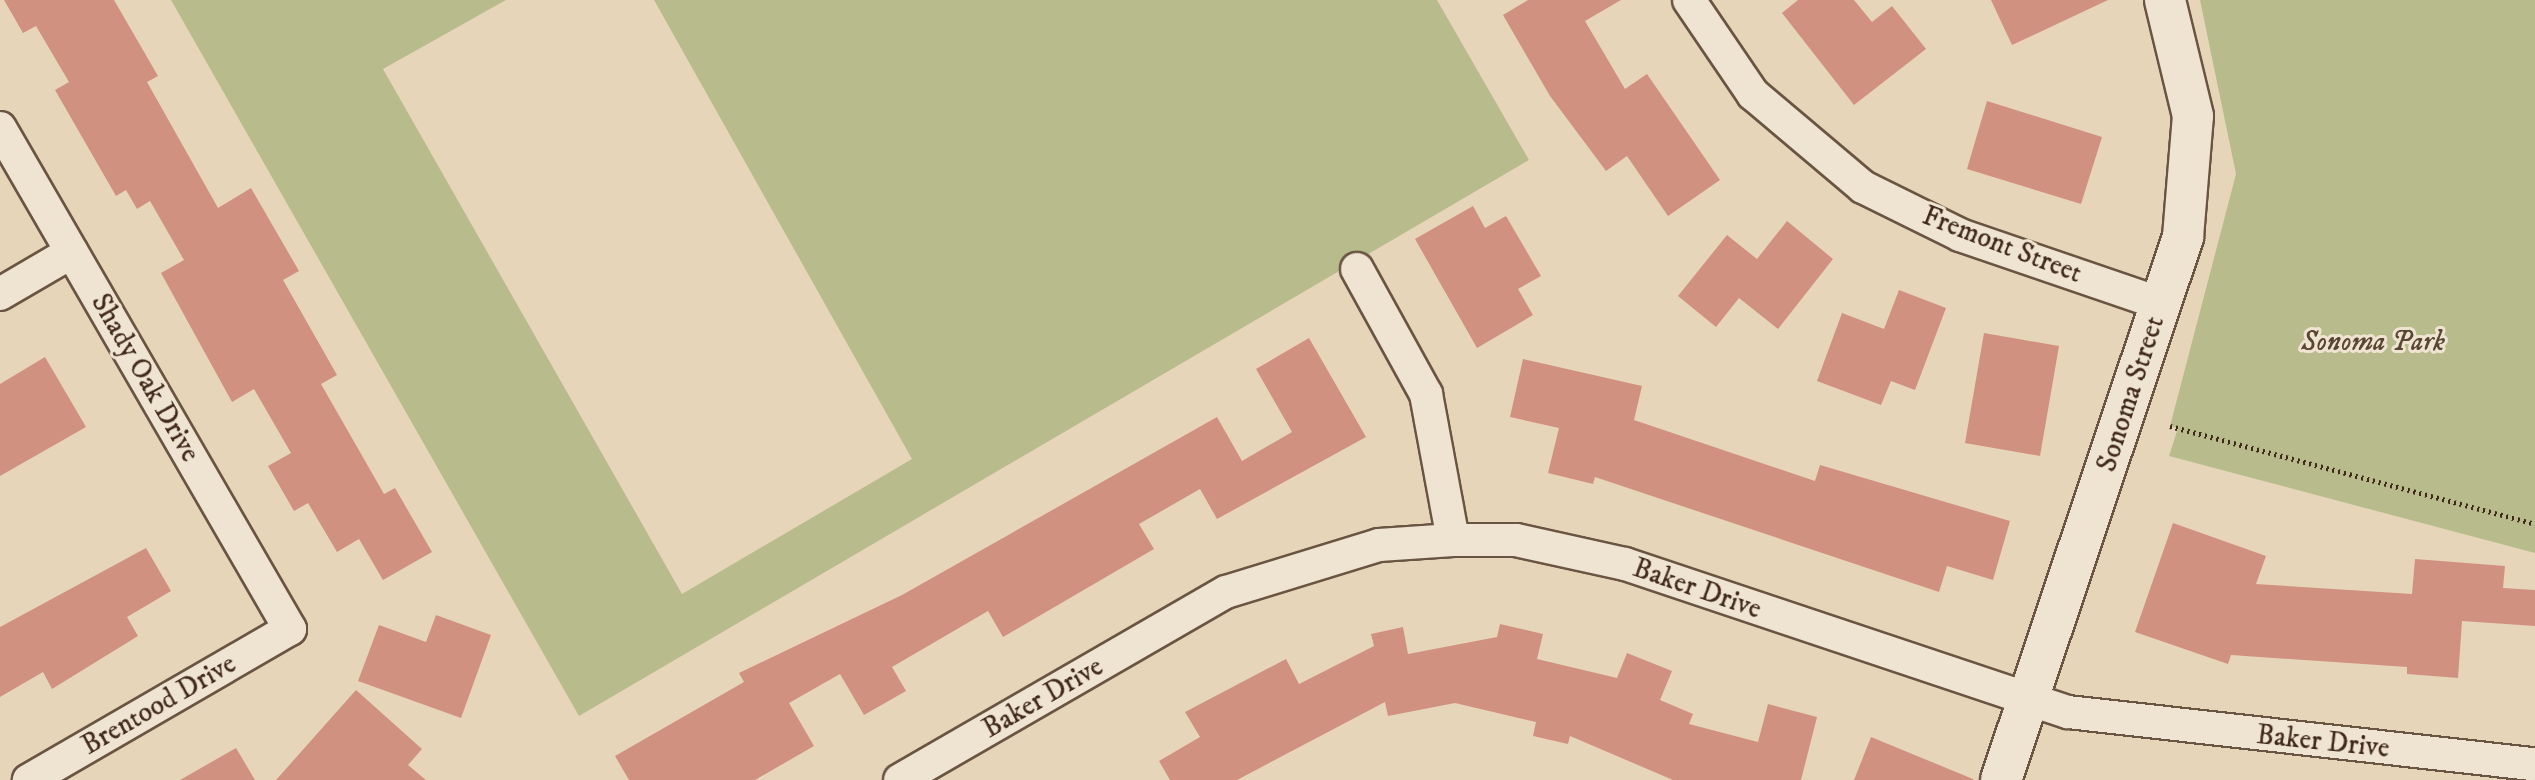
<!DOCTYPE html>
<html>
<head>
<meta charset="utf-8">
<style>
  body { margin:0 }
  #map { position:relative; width:2535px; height:780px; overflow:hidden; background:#e7d5b9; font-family:"IM FELL DW Pica",serif }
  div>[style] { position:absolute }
  .green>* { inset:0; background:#b8bc8d }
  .building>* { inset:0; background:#d19180 }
  .path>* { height:5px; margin-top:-2.5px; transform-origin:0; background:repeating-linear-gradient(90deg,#40291a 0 2px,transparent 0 6px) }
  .roads { filter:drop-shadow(2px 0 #6a5442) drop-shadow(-2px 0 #6a5442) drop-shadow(0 2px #6a5442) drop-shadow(0 -2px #6a5442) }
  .minor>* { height:32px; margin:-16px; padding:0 16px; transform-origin:16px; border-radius:16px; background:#efe4d2 }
  .tertiary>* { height:40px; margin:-20px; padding:0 20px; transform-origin:20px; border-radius:20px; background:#efe4d2 }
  span { translate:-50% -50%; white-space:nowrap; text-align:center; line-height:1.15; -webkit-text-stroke:6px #efe4d2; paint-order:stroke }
  .street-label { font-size:28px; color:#40291a }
  .park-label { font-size:28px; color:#584631; font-style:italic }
</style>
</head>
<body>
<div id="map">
  <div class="green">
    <div style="clip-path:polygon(171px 0,506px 0,383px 69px,682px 594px,912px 459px,654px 0,1437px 0,1529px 160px,579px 716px)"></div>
    <div style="clip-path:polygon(2200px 0,2535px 0,2535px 553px,2169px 456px,2178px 428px,2170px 426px,2236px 174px)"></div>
  </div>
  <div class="building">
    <div style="clip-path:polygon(4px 0,114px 0,158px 76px,147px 82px,218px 208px,251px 188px,299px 271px,283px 280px,337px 375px,321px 384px,384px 494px,395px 488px,432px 552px,383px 580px,359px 539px,337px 552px,308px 503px,294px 511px,268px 466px,291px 453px,254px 389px,232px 402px,161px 273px,184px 260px,150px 201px,137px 209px,126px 190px,116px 196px,55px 90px,69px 82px,36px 26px,23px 33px)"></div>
    <div style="clip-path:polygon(1528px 0,1621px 0,1585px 21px,1625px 89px,1647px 74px,1720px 180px,1668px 216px,1627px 156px,1606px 171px,1550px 96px,1503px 15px)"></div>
    <div style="clip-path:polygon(1798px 0,1854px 0,1872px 22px,1892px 6px,1926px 49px,1854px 105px,1782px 13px)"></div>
    <div style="clip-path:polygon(1991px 0,2108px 0,2012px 45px)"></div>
    <div style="clip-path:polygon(1987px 101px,2102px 137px,2081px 204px,1967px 169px)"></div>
    <div style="clip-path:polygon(1473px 206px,1485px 228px,1506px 216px,1541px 276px,1518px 289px,1533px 315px,1477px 348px,1415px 239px)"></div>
    <div style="clip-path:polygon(1787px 221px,1833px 259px,1778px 329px,1739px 298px,1716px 327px,1678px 296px,1727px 235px,1757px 259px)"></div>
    <div style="clip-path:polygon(1899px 290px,1946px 308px,1915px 390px,1891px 381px,1881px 405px,1817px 381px,1842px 313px,1884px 329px)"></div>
    <div style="clip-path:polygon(1984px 333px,2059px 346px,2040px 456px,1965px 443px)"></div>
    <div style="clip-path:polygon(1309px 338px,1366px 437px,1217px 519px,1200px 489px,1139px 524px,1154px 549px,1003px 637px,988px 611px,892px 667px,906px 691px,864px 715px,840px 674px,789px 703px,814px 746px,755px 780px,629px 780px,615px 756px,744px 682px,739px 673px,902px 595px,1217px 417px,1242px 461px,1292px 432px,1256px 369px)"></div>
    <div style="clip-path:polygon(45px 357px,86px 427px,0 476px,0 384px)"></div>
    <div style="clip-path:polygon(1523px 359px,1642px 386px,1634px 420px,1815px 481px,1820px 465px,2010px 521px,1993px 580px,1947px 566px,1939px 592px,1595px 477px,1593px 484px,1548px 473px,1559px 428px,1510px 417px)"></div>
    <div style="clip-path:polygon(2173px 523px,2266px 556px,2256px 584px,2412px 594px,2415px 559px,2505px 566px,2503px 588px,2535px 590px,2535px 626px,2462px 621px,2458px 678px,2407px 674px,2407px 667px,2231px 655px,2228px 664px,2135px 632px)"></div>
    <div style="clip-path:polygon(146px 548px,171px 591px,127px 617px,138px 636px,52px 689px,43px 672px,0 697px,0 627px)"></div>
    <div style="clip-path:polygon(436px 615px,491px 635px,461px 718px,358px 681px,379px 625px,426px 642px)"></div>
    <div style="clip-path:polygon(1500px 624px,1543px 634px,1537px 659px,1617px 678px,1627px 653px,1672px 671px,1660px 700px,1693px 714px,1689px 724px,1758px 742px,1768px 704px,1817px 717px,1801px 780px,1673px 780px,1570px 736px,1568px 744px,1533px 736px,1536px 722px,1455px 703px,1388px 716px,1385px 702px,1237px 780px,1170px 780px,1159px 761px,1200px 737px,1185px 712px,1286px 659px,1299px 684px,1374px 646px,1371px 634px,1403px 627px,1408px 654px,1497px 637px)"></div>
    <div style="clip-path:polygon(356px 690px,422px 749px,408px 765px,426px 780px,276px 780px)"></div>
    <div style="clip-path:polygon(1871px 737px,1973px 779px,1973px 780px,1854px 780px)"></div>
    <div style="clip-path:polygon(236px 748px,255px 780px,180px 780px)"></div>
  </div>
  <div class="path">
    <div style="left:2170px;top:426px;width:378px;rotate:15deg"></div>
  </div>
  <div class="roads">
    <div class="minor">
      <div style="left:1689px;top:0;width:114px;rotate:55.8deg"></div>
      <div style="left:1753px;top:94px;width:144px;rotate:40.2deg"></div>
      <div style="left:1863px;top:187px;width:108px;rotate:26.3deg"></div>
      <div style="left:1960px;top:235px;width:213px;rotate:18.9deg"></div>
      <div style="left:0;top:128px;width:579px;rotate:59.94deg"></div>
      <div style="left:290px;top:629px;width:302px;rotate:149.9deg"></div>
      <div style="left:1357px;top:269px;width:143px;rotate:61.1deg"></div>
      <div style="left:1426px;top:394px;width:148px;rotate:79.5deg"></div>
      <div style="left:0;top:294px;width:83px;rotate:-30.3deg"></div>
      <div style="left:900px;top:780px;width:376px;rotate:-30deg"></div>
      <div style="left:1226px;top:592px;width:160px;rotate:-17.1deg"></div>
      <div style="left:1379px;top:545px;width:74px;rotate:-3.9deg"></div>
      <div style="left:1453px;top:540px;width:63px"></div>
      <div style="left:1516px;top:540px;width:112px;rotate:12.4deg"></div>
      <div style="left:1625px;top:564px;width:467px;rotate:18.5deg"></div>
      <div style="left:2068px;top:712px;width:470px;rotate:6.4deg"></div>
    </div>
    <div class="tertiary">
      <div style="left:2001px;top:780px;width:573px;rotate:-71.47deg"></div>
      <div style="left:2183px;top:237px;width:121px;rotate:-85.3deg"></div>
      <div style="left:2193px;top:116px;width:119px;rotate:-103.6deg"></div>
    </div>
  </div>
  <div class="street-label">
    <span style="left:2002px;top:245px;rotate:21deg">Fremont Street</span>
    <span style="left:145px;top:378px;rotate:60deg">Shady Oak Drive</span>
    <span style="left:2131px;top:394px;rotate:-72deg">Sonoma Street</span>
    <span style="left:1697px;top:589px;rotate:19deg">Baker Drive</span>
    <span style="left:1043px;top:698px;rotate:-30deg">Baker Drive</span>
    <span style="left:159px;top:705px;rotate:-30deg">Brentood Drive</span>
    <span style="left:2323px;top:742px;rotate:6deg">Baker Drive</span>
  </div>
  <div class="park-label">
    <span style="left:2373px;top:342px">Sonoma Park</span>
  </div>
</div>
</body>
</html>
